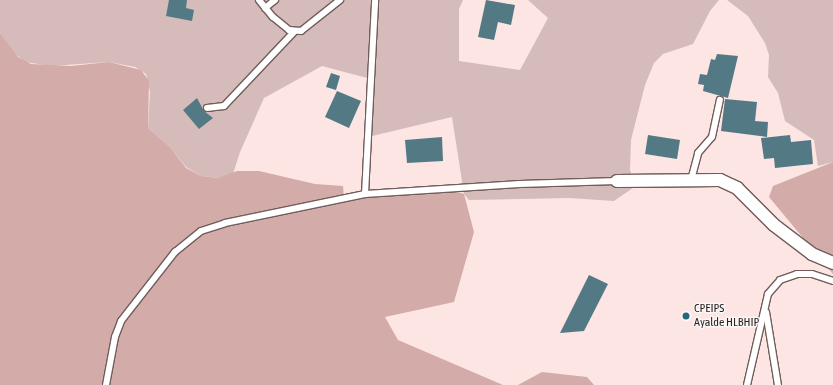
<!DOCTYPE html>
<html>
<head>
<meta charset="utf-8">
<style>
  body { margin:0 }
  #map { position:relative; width:833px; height:385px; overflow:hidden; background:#fce5e3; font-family:"Asap Condensed",sans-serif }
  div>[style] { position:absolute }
  .green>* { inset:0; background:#d5bcba }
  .forest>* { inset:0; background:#d3aba8 }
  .building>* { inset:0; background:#537985 }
  .roads { filter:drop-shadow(1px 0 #705d5b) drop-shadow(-1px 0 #705d5b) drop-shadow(0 1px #705d5b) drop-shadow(0 -1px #705d5b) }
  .lane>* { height:6px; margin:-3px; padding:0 3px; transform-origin:3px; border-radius:3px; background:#fff }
  .street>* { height:12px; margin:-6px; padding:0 6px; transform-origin:6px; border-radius:6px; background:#fff }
  .dots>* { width:11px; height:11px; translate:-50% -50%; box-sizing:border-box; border:2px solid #fcf7f7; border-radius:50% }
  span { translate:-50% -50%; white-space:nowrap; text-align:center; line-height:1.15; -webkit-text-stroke:3px #fcf7f7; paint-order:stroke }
  .poi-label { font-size:12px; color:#2b2322 }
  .left { translate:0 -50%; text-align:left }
</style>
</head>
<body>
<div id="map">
  <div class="green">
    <div style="clip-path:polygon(0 0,463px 0,459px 9px,459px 61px,520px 70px,548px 18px,528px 0,719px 0,710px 11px,693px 44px,663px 54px,654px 63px,645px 85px,631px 140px,630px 170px,632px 176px,640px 183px,614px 201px,569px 198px,469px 200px,464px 194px,452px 117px,372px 136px,367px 78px,322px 66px,264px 98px,240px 152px,233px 174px,218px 178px,201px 176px,186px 167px,171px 148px,148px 128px,150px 92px,146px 74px,135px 67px,109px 62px,51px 66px,25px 62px,12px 51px,0 33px)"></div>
    <div style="clip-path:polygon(727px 0,833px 0,833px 162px,818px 166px,814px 140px,785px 121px,778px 93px,768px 77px,769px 55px,765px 43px,748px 16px)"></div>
  </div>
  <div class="forest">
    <div style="clip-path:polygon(0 33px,18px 57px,31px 64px,71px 66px,109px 62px,141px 70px,149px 81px,148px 128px,171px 148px,186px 168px,201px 176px,218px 178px,237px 171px,259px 171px,315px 184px,343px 186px,344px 198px,424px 190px,455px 191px,464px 194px,474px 232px,454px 302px,385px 317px,398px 340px,503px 385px,0 385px)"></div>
    <div style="clip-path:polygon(833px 162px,833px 274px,769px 197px,773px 186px)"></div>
    <div style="clip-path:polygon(542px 372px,587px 377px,594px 385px,518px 385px)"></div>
  </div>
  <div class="building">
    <div style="clip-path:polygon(169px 0,187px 0,186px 8px,194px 10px,192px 21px,166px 16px)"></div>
    <div style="clip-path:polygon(486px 0,515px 5px,511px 25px,498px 22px,494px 40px,478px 37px)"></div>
    <div style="clip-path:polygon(717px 54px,738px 56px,728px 98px,703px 91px,704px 85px,698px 84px,700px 74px,707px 75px,711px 59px,715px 60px)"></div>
    <div style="clip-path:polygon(331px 73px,340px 76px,336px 90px,326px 87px)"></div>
    <div style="clip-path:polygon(337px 91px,361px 101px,349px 128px,325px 117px)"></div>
    <div style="clip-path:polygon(197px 98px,204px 111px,213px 118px,199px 129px,183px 110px)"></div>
    <div style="clip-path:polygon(725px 99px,757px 102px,755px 121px,768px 122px,767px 137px,721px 131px)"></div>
    <div style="clip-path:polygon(648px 135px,680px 140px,677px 159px,645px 154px)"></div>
    <div style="clip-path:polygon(790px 135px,791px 142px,811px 140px,813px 164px,775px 168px,774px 158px,764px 159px,761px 138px)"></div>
    <div style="clip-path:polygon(442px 137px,443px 161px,407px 163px,405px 140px)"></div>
    <div style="clip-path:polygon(589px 275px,608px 284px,584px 331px,560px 333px)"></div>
  </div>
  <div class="roads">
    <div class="lane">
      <div style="left:259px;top:0;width:22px;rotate:51deg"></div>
      <div style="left:273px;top:17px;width:21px;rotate:39deg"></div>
      <div style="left:289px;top:30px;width:12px;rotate:5deg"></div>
      <div style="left:301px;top:31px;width:50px;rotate:-38.5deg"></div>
      <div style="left:265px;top:8px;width:13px;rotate:-39deg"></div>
      <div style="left:207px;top:108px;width:17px;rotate:-7deg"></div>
      <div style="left:224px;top:106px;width:103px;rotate:-46.6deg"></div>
      <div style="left:691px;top:180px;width:28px;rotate:-75deg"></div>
      <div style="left:698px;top:153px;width:21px;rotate:-49deg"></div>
      <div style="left:712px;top:137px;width:38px;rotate:-78deg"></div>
      <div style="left:365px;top:194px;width:194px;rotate:-87deg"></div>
      <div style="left:766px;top:312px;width:74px;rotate:80.7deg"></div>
      <div style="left:106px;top:385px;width:49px;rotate:-79.4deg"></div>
      <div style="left:115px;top:337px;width:17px;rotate:-69deg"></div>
      <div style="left:121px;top:321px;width:88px;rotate:-52deg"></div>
      <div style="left:175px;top:252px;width:33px;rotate:-39deg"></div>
      <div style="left:201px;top:231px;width:25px;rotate:-18deg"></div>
      <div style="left:225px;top:223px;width:143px;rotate:-11.7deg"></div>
      <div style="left:365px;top:194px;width:155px;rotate:-3.7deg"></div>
      <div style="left:520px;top:184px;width:97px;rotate:-1.8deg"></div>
      <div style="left:747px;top:385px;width:93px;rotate:-77deg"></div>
      <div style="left:768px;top:294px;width:18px;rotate:-49deg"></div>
      <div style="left:780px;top:280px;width:18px;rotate:-19deg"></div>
      <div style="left:797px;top:274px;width:15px"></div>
      <div style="left:812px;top:274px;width:22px;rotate:18deg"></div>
    </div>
    <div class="street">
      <div style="left:617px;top:181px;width:103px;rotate:-0.6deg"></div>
      <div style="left:720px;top:180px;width:19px;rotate:25deg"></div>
      <div style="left:737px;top:188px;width:52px;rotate:45deg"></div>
      <div style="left:774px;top:225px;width:48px;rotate:37.3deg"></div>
      <div style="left:812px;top:254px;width:23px;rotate:23deg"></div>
    </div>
  </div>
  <div class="dots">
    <div style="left:686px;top:316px;background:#26697b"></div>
  </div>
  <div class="poi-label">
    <span class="left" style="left:694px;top:316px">CPEIPS<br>Ayalde HLBHIP</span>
  </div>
</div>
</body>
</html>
